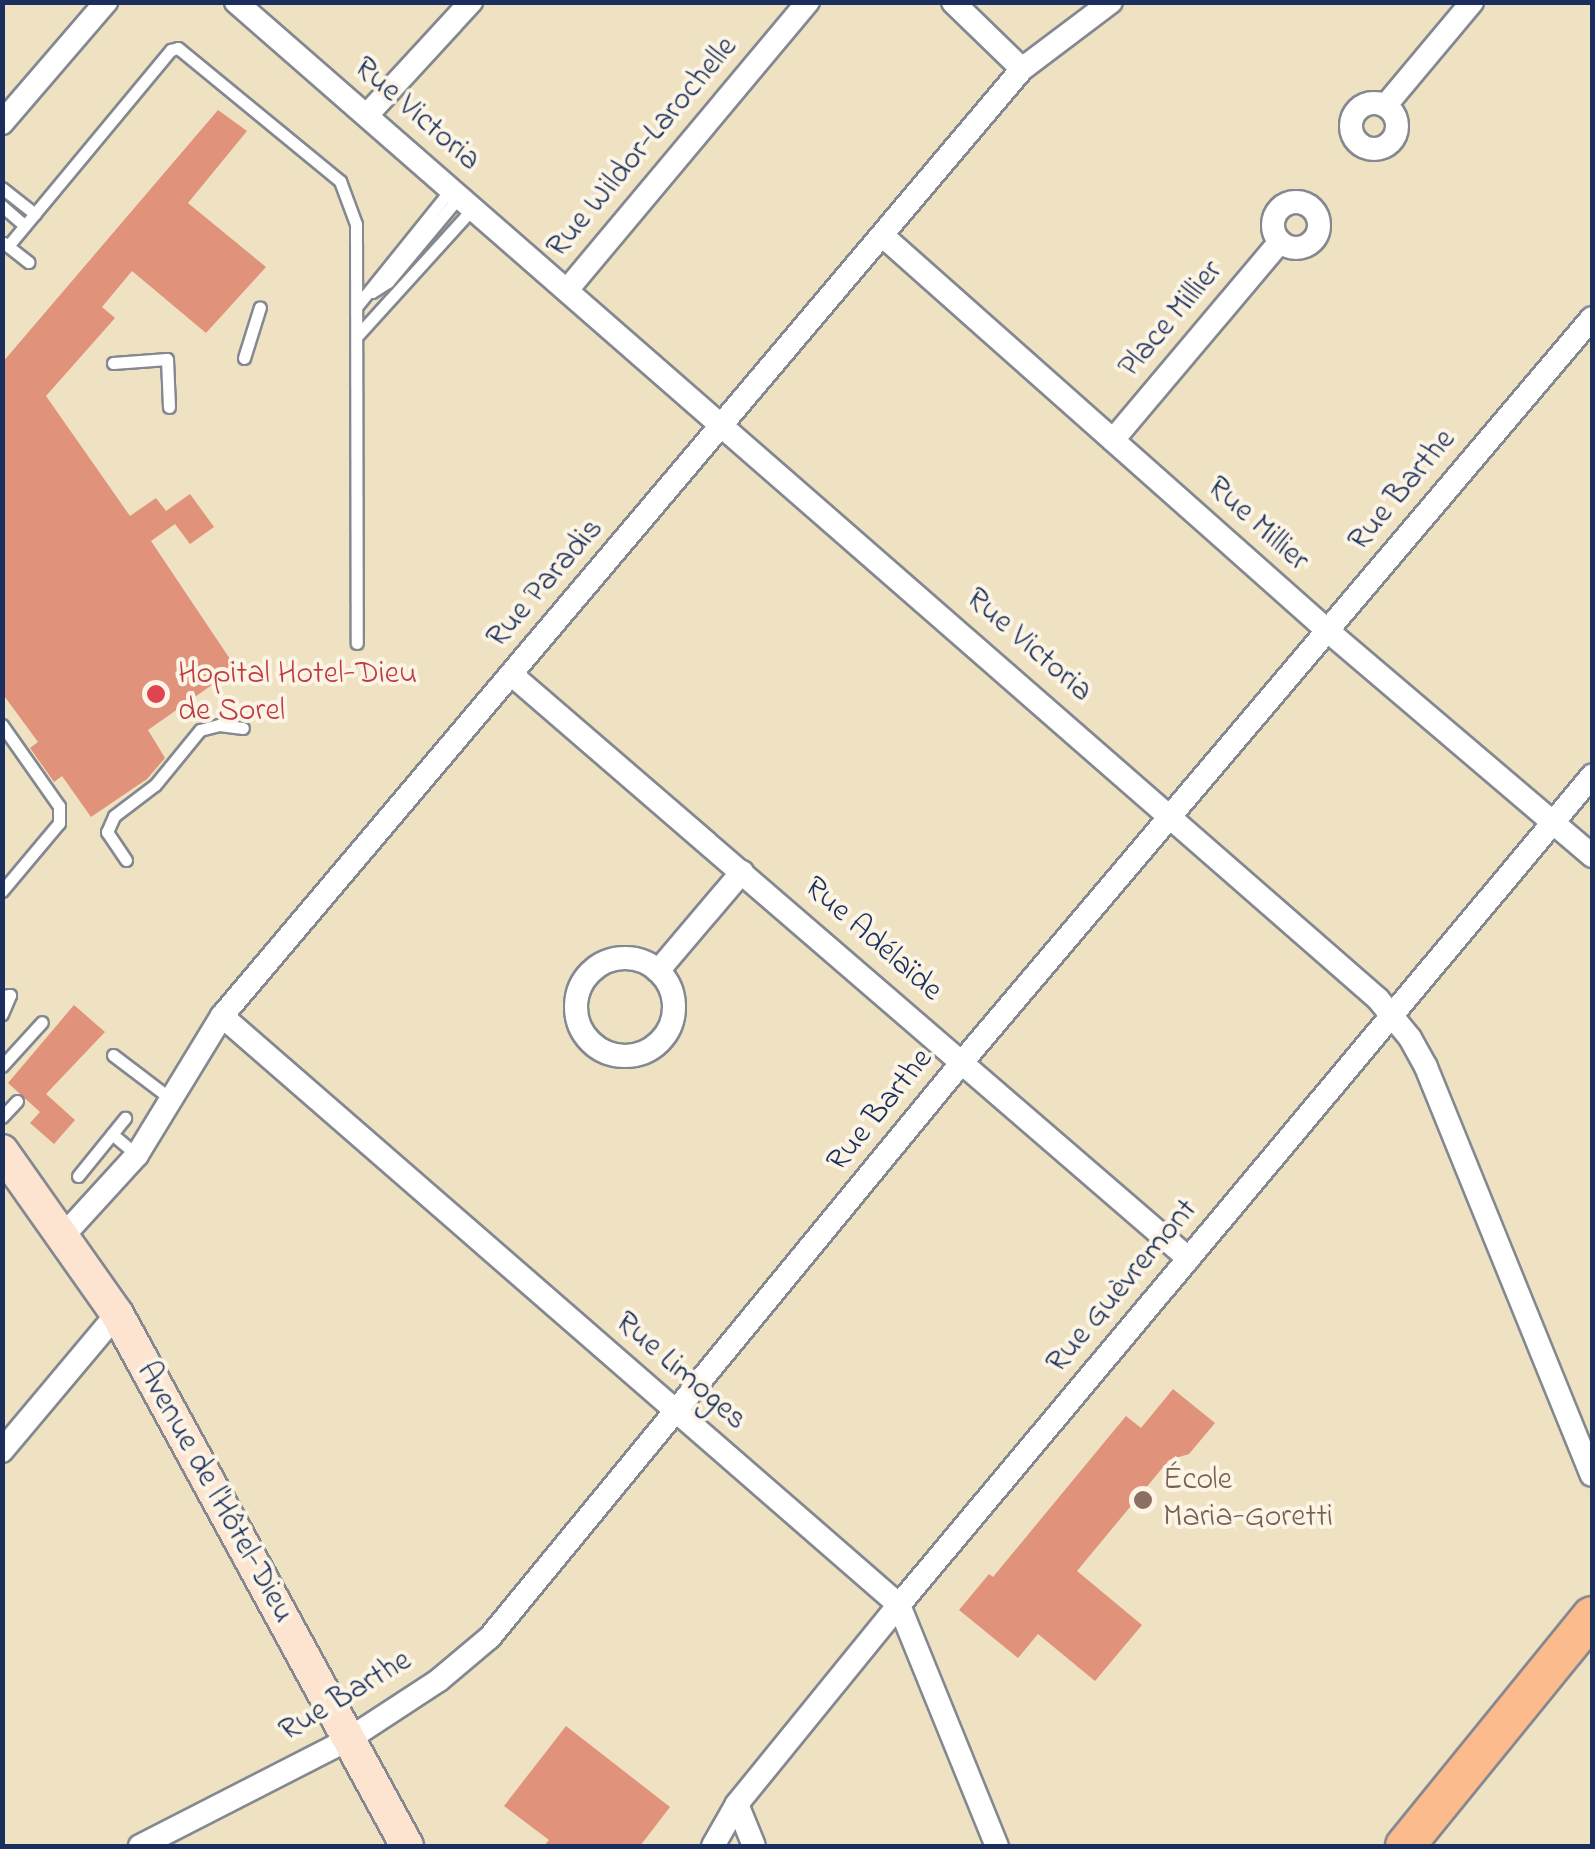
<!DOCTYPE html>
<html>
<head>
<meta charset="utf-8">
<style>
  body { margin:0 }
  #map { position:relative; width:1595px; height:1849px; overflow:hidden; background:#eee2c2; font-family:"Indie Flower",sans-serif }
  div>[style] { position:absolute }
  .building>* { inset:0; background:#e1927a }
  .roads { filter:drop-shadow(2px 0 #848890) drop-shadow(-2px 0 #848890) drop-shadow(0 2px #848890) drop-shadow(0 -2px #848890) }
  .lane>* { height:11px; margin:-5.5px; padding:0 5.5px; transform-origin:5.5px; border-radius:5.5px; background:#fff }
  .street>* { height:22px; margin:-11px; padding:0 11px; transform-origin:11px; border-radius:11px; background:#fff }
  .street>.ring { margin:-11px; padding:0; box-sizing:content-box; background:none; border:22px solid #fff; border-radius:50% }
  .secondary>* { height:32px; margin:-16px; padding:0 16px; transform-origin:16px; border-radius:16px; background:#fde4d1 }
  .primary>* { height:38px; margin:-19px; padding:0 19px; transform-origin:19px; border-radius:19px; background:#fbbb8d }
  .dots>* { width:28px; height:28px; translate:-50% -50%; box-sizing:border-box; border:5px solid #fcf5e5; border-radius:50% }
  span { translate:-50% -50%; white-space:nowrap; text-align:center; line-height:1.15; -webkit-text-stroke:8px #fcf5e5; paint-order:stroke }
  .street-label { font-size:32px; color:#1b2f5e }
  .health-label { font-size:32px; color:#be3a42 }
  .left { translate:0 -50%; text-align:left }
  .education-label { font-size:32px; color:#785e54 }
  .frame { position:absolute; inset:0; border:5px solid #1b2f5e; pointer-events:none }
</style>
</head>
<body>
<div id="map">
  <div class="building">
    <div style="clip-path:polygon(218px 110px,247px 131px,188px 203px,266px 267px,206px 333px,132px 271px,102px 307px,115px 318px,46px 396px,130px 516px,156px 498px,166px 511px,190px 494px,214px 527px,190px 544px,175px 524px,151px 541px,236px 668px,148px 730px,165px 758px,147px 779px,91px 817px,62px 776px,54px 782px,30px 748px,38px 742px,2px 693px,2px 363px)"></div>
    <div style="clip-path:polygon(74px 1005px,105px 1032px,46px 1094px,75px 1120px,54px 1144px,30px 1123px,40px 1112px,8px 1083px)"></div>
    <div style="clip-path:polygon(1173px 1389px,1215px 1423px,1189px 1454px,1169px 1460px,1077px 1571px,1142px 1625px,1095px 1681px,1038px 1634px,1018px 1658px,959px 1610px,989px 1574px,993px 1577px,1126px 1416px,1141px 1428px)"></div>
    <div style="clip-path:polygon(566px 1726px,670px 1807px,640px 1846px,544px 1846px,549px 1840px,504px 1806px)"></div>
  </div>
  <div class="roads">
    <div class="lane">
      <div style="left:2px;top:188px;width:42px;rotate:38.2deg"></div>
      <div style="left:2px;top:206px;width:30px;rotate:41deg"></div>
      <div style="left:4px;top:243px;width:31px;rotate:38deg"></div>
      <div style="left:8px;top:246px;width:255px;rotate:-50.3deg"></div>
      <div style="left:171px;top:50px;width:7px;rotate:-16deg"></div>
      <div style="left:178px;top:48px;width:210px;rotate:39.4deg"></div>
      <div style="left:340px;top:181px;width:46px;rotate:69.6deg"></div>
      <div style="left:356px;top:224px;width:419px;rotate:89.9deg"></div>
      <div style="left:372px;top:292px;width:19px;rotate:-32deg"></div>
      <div style="left:388px;top:282px;width:112px;rotate:-50.1deg"></div>
      <div style="left:357px;top:306px;width:150px;rotate:-51.2deg"></div>
      <div style="left:357px;top:336px;width:173px;rotate:-47.8deg"></div>
      <div style="left:244px;top:358px;width:53px;rotate:-72.6deg"></div>
      <div style="left:113px;top:363px;width:54px;rotate:-4.2deg"></div>
      <div style="left:167px;top:359px;width:48px;rotate:87.6deg"></div>
      <div style="left:2px;top:725px;width:99px;rotate:54.9deg"></div>
      <div style="left:59px;top:806px;width:17px;rotate:90deg"></div>
      <div style="left:59px;top:823px;width:89px;rotate:130deg"></div>
      <div style="left:126px;top:860px;width:34px;rotate:-124deg"></div>
      <div style="left:107px;top:832px;width:17px;rotate:-66deg"></div>
      <div style="left:114px;top:816px;width:51px;rotate:-37.1deg"></div>
      <div style="left:155px;top:785px;width:71px;rotate:-50.7deg"></div>
      <div style="left:200px;top:730px;width:20px;rotate:-15deg"></div>
      <div style="left:219px;top:725px;width:24px;rotate:7deg"></div>
      <div style="left:2px;top:996px;width:8px;rotate:-7deg"></div>
      <div style="left:10px;top:995px;width:21px;rotate:113deg"></div>
      <div style="left:113px;top:1055px;width:73px;rotate:37.2deg"></div>
      <div style="left:2px;top:1066px;width:59px;rotate:-47.7deg"></div>
      <div style="left:2px;top:1117px;width:22px;rotate:-47deg"></div>
      <div style="left:112px;top:1134px;width:33px;rotate:40deg"></div>
      <div style="left:78px;top:1176px;width:75px;rotate:-51deg"></div>
    </div>
    <div class="street">
      <div style="left:236px;top:2px;width:1516px;rotate:41.12deg"></div>
      <div style="left:1378px;top:999px;width:50px;rotate:50.6deg"></div>
      <div style="left:1410px;top:1038px;width:33px;rotate:61deg"></div>
      <div style="left:1426px;top:1067px;width:440px;rotate:67.9deg"></div>
      <div style="left:953px;top:2px;width:96px;rotate:44.2deg"></div>
      <div class="ring" style="left:1351px;top:103px;width:24px;height:24px"></div>
      <div style="left:1386px;top:105px;width:134px;rotate:-50.1deg"></div>
      <div style="left:367px;top:115px;width:154px;rotate:-47.4deg"></div>
      <div style="left:2px;top:123px;width:160px;rotate:-49.3deg"></div>
      <div class="ring" style="left:1273px;top:202px;width:24px;height:24px"></div>
      <div style="left:883px;top:236px;width:595px;rotate:41.59deg"></div>
      <div style="left:1328px;top:631px;width:347px;rotate:40.4deg"></div>
      <div style="left:567px;top:290px;width:376px;rotate:-50.1deg"></div>
      <div style="left:1113px;top:440px;width:259px;rotate:-49.9deg"></div>
      <div style="left:511px;top:674px;width:895px;rotate:40.79deg"></div>
      <div class="ring" style="left:576px;top:958px;width:76px;height:76px"></div>
      <div style="left:658px;top:971px;width:130px;rotate:-49.7deg"></div>
      <div style="left:222px;top:1016px;width:897px;rotate:41.02deg"></div>
      <div style="left:899px;top:1605px;width:260px;rotate:67.9deg"></div>
      <div style="left:63px;top:1236px;width:110px;rotate:-47.6deg"></div>
      <div style="left:137px;top:1155px;width:163px;rotate:-58.6deg"></div>
      <div style="left:222px;top:1016px;width:1240px;rotate:-49.81deg"></div>
      <div style="left:1022px;top:69px;width:111px;rotate:-37deg"></div>
      <div style="left:2px;top:1451px;width:179px;rotate:-50deg"></div>
      <div style="left:737px;top:1804px;width:45px;rotate:68deg"></div>
      <div style="left:140px;top:1846px;width:235px;rotate:-27.1deg"></div>
      <div style="left:349px;top:1739px;width:108px;rotate:-33.2deg"></div>
      <div style="left:439px;top:1680px;width:67px;rotate:-40.1deg"></div>
      <div style="left:490px;top:1637px;width:745px;rotate:-50.61deg"></div>
      <div style="left:963px;top:1061px;width:973px;rotate:-49.75deg"></div>
      <div style="left:713px;top:1846px;width:48px;rotate:-60.3deg"></div>
      <div style="left:737px;top:1804px;width:257px;rotate:-50.9deg"></div>
      <div style="left:899px;top:1605px;width:1081px;rotate:-50.11deg"></div>
    </div>
    <div class="secondary">
      <div style="left:2px;top:1151px;width:199px;rotate:54.8deg"></div>
      <div style="left:117px;top:1314px;width:606px;rotate:61.4deg"></div>
    </div>
    <div class="primary">
      <div style="left:1405px;top:1846px;width:296px;rotate:-50.9deg"></div>
    </div>
  </div>
  <div class="dots">
    <div style="left:156px;top:694px;background:#e0444e"></div>
    <div style="left:1143px;top:1500px;background:#8d6e63"></div>
  </div>
  <div class="street-label">
    <span style="left:416px;top:115px;rotate:41deg">Rue Victoria</span>
    <span style="left:643px;top:148px;rotate:-50deg">Rue Wildor-Larochelle</span>
    <span style="left:1172px;top:320px;rotate:-50deg">Place Millier</span>
    <span style="left:1403px;top:491px;rotate:-50deg">Rue Barthe</span>
    <span style="left:1257px;top:525px;rotate:42deg">Rue Millier</span>
    <span style="left:546px;top:584px;rotate:-49deg">Rue Paradis</span>
    <span style="left:1028px;top:646px;rotate:41deg">Rue Victoria</span>
    <span style="left:872px;top:940px;rotate:41deg">Rue Adélaïde</span>
    <span style="left:881px;top:1111px;rotate:-51deg">Rue Barthe</span>
    <span style="left:1123px;top:1287px;rotate:-50deg">Rue Guèvremont</span>
    <span style="left:680px;top:1372px;rotate:41deg">Rue Limoges</span>
    <span style="left:214px;top:1493px;rotate:61deg">Avenue de l'Hôtel-Dieu</span>
    <span style="left:346px;top:1697px;rotate:-31deg">Rue Barthe</span>
  </div>
  <div class="health-label">
    <span class="left" style="left:178px;top:694px">Hopital Hotel-Dieu<br>de Sorel</span>
  </div>
  <div class="education-label">
    <span class="left" style="left:1163px;top:1500px">École<br>Maria-Goretti</span>
  </div>
  <div class="frame"></div>
</div>
</body>
</html>
